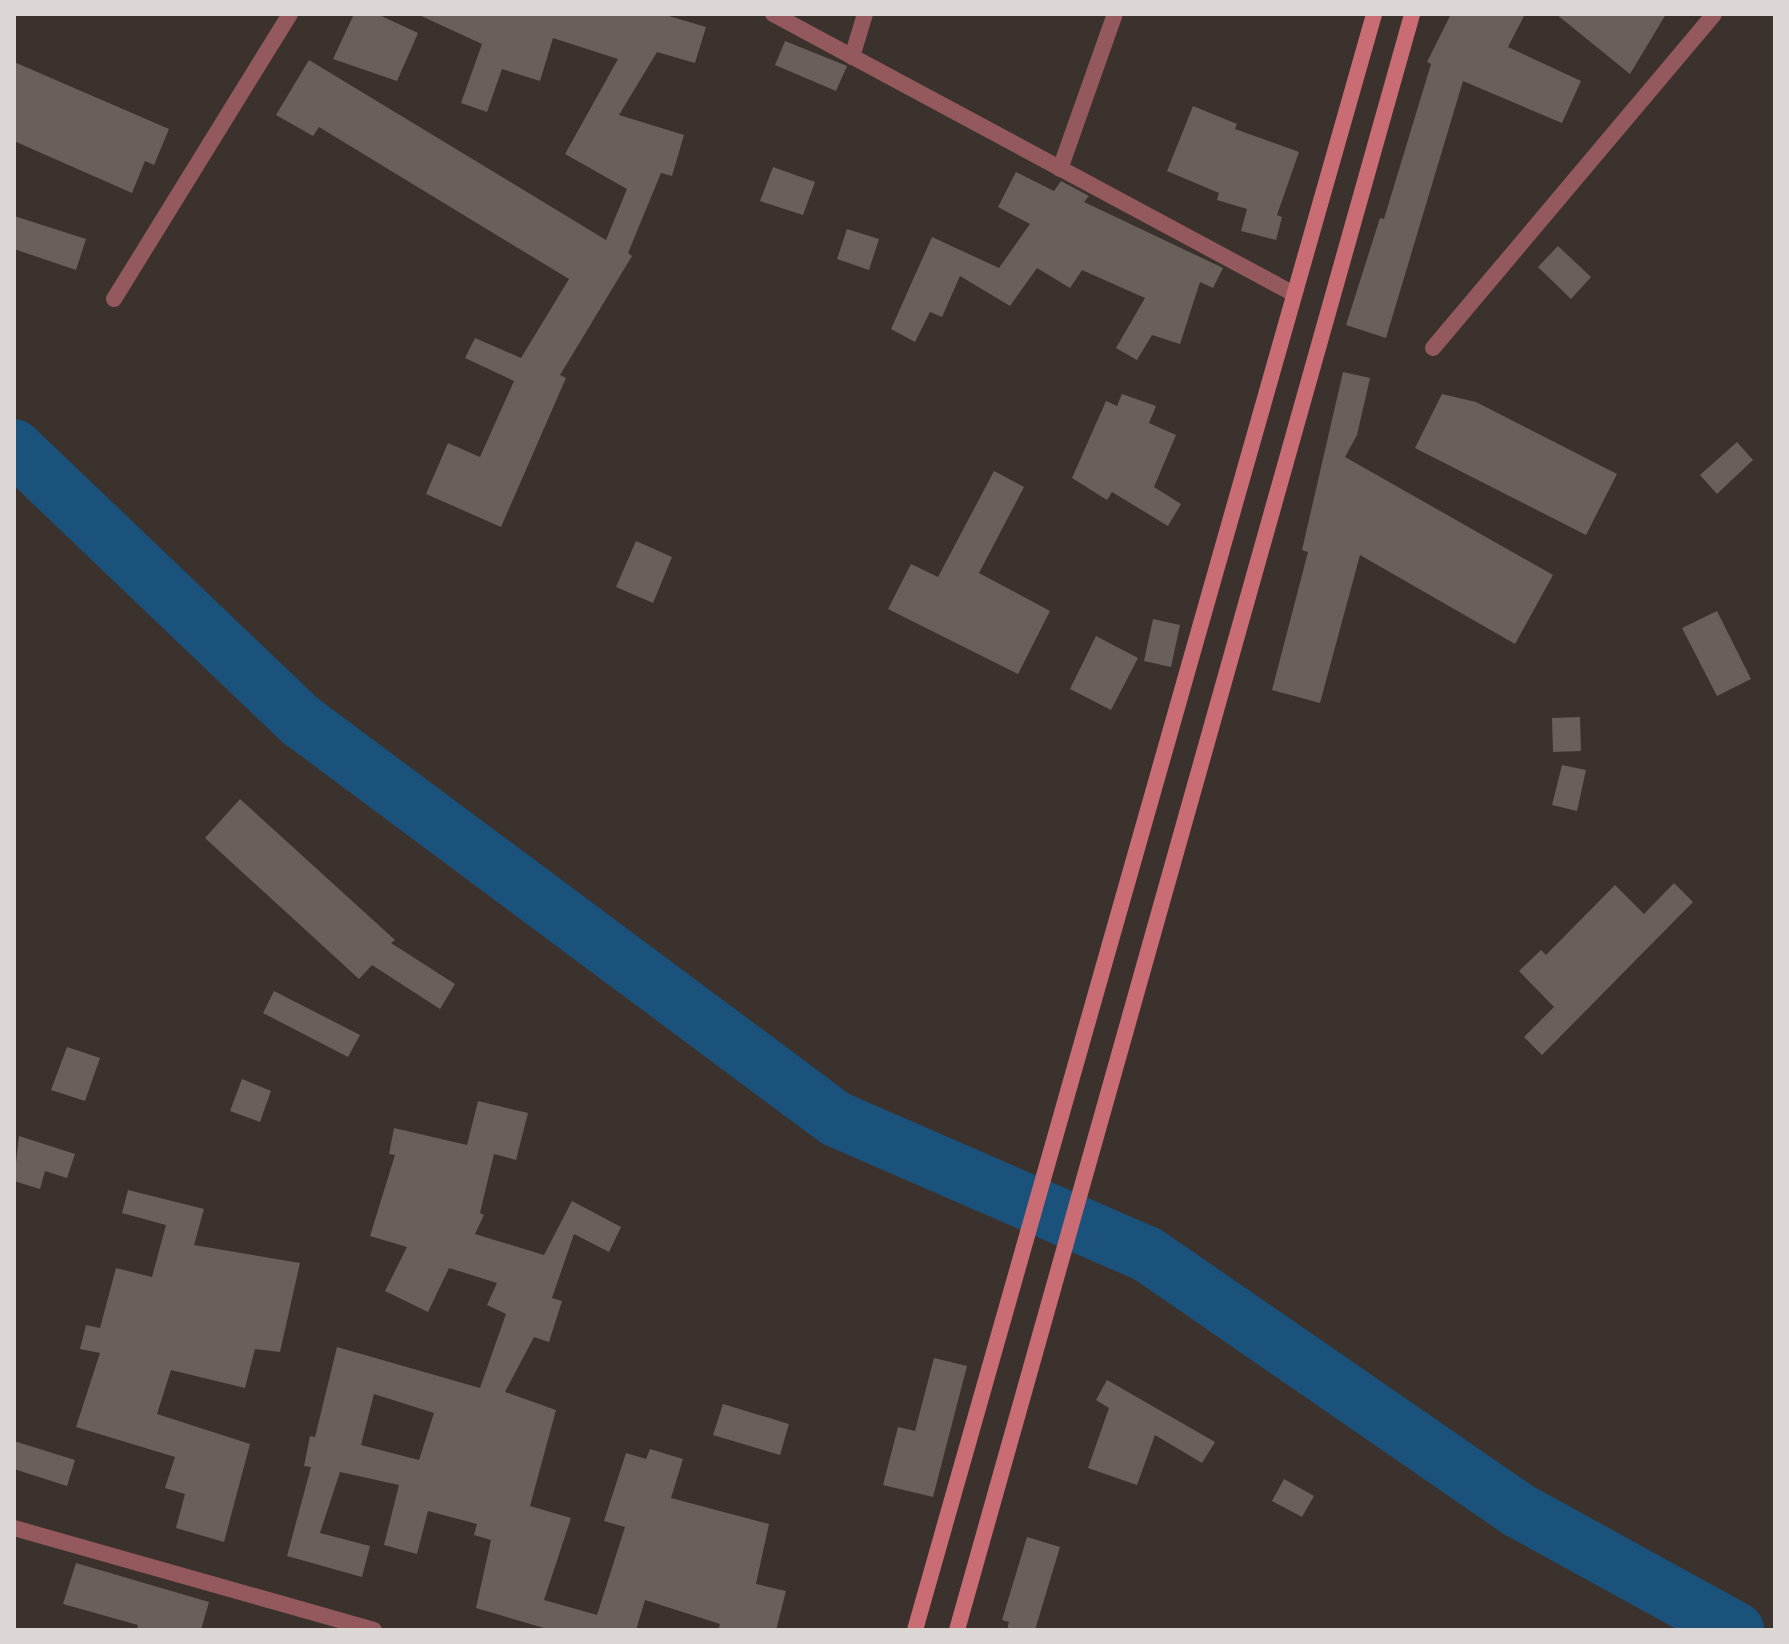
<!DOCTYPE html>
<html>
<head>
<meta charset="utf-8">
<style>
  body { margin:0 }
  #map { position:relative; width:1789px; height:1644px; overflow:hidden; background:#3b322e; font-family:"Nunito Sans",sans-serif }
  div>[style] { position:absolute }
  .river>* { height:56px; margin:-28px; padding:0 28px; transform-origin:28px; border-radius:28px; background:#1b527c }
  .building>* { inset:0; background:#695f5b }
  .minor>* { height:16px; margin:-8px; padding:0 8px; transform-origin:8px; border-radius:8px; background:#94595d }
  .tertiary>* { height:16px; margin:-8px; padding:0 8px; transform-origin:8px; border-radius:8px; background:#94595d }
  .secondary>* { height:16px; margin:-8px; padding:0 8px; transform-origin:8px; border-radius:8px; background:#c96c73 }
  span { translate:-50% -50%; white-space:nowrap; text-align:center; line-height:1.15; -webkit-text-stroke:8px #302824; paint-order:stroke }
  .frame { position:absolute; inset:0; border:16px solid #dcd6d4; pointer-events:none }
</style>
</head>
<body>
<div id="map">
  <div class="river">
    <div style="left:14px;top:447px;width:397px;rotate:43.7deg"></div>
    <div style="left:301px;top:721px;width:667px;rotate:36.65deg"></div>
    <div style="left:836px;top:1119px;width:339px;rotate:23.5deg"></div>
    <div style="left:1147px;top:1254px;width:451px;rotate:34.6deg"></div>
    <div style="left:1518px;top:1510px;width:249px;rotate:28.8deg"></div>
  </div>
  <div class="building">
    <div style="clip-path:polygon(354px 14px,377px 14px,418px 33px,397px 81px,333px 59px)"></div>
    <div style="clip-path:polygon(417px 14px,662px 14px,706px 27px,695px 63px,657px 52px,619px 115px,684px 135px,672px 176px,661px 173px,628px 253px,632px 256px,560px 375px,566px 378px,501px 527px,426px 494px,448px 443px,480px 457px,514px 381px,465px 358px,475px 338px,521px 358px,569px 279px,319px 127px,313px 136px,276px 115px,309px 60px,606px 240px,627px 189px,565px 154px,618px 59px,553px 38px,540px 81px,502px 69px,487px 112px,461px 103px,482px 44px)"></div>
    <div style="clip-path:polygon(1451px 14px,1525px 14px,1508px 47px,1581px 81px,1562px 123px,1463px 81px,1386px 338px,1346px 325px,1380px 218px,1384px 219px,1431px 64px,1427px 62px)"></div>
    <div style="clip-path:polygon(1556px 14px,1666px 14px,1630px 74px)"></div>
    <div style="clip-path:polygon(785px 41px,847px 66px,836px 91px,775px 65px)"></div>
    <div style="clip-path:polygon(14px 62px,169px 129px,154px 165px,145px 161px,132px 193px,14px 141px)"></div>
    <div style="clip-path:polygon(1193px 106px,1237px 124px,1235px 129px,1299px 152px,1277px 215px,1282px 217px,1276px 240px,1241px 231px,1247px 209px,1217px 200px,1219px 193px,1167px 171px)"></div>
    <div style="clip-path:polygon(773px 167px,815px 182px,803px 215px,760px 201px)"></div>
    <div style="clip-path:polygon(1016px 172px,1054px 191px,1061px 181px,1089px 196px,1084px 202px,1223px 268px,1213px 288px,1200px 282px,1180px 344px,1152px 335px,1137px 360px,1116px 348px,1145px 298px,1082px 270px,1070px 288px,1037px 268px,1010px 306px,960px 276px,942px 317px,930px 312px,915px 342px,891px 329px,932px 237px,999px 268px,1030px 224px,998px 207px)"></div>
    <div style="clip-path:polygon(14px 216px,86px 239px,76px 270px,14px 249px)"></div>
    <div style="clip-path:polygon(847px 229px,879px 239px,869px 270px,837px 259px)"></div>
    <div style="clip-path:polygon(1558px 246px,1591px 277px,1571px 299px,1538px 267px)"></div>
    <div style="clip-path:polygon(1343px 372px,1370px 378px,1357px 435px,1345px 457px,1553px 575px,1515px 644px,1360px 555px,1320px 703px,1272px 690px,1308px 552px,1302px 550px)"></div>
    <div style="clip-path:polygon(1122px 394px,1156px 406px,1149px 423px,1176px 435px,1154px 487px,1181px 504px,1168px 526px,1112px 492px,1107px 500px,1072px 478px,1106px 401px,1117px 406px)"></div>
    <div style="clip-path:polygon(1442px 394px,1476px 402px,1617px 474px,1586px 535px,1415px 448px)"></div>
    <div style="clip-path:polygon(1737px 442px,1753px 460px,1717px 494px,1700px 475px)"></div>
    <div style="clip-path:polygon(994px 471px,1024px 487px,979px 573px,1050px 611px,1018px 674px,888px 609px,911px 564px,938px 577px)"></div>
    <div style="clip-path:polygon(636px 541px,672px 557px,653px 603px,616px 587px)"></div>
    <div style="clip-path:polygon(1717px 611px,1751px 679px,1717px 696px,1682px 628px)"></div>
    <div style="clip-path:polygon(1153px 619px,1180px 625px,1171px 667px,1144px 661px)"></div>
    <div style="clip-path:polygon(1096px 636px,1138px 658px,1111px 710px,1070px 689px)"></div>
    <div style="clip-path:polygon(1580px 717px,1581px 751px,1553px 752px,1552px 718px)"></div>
    <div style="clip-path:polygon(1562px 765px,1586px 770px,1577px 811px,1552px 805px)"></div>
    <div style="clip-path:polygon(240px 799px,395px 940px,391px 943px,455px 984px,440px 1009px,372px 965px,359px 979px,205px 838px)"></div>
    <div style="clip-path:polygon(1674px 883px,1693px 902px,1542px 1055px,1524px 1037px,1554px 1007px,1519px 971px,1541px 950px,1546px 955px,1615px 885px,1644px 914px)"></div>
    <div style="clip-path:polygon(274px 991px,360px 1035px,348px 1057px,263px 1013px)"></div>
    <div style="clip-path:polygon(67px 1047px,100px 1058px,85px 1101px,51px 1090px)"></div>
    <div style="clip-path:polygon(242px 1079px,271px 1091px,260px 1122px,230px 1111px)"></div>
    <div style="clip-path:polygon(evenodd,478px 1101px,528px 1113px,516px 1160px,494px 1154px,480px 1213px,484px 1215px,475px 1234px,544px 1255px,572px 1201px,621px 1227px,609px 1252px,574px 1234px,552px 1298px,562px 1301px,549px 1342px,534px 1337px,505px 1392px,556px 1410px,530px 1506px,571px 1518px,544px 1600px,597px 1615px,625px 1527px,604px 1521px,626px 1453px,646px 1459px,650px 1449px,683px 1459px,671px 1498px,769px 1524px,756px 1584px,786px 1591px,776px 1630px,718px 1630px,720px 1624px,645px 1600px,636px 1630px,551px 1630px,476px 1608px,491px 1540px,474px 1535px,477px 1524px,428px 1511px,417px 1554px,384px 1545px,399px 1485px,340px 1472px,320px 1533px,370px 1546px,362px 1577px,287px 1556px,311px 1467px,304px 1466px,310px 1436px,315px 1437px,337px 1347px,480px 1388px,506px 1314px,487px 1305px,497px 1283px,449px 1268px,428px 1312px,385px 1291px,407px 1247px,370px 1236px,395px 1155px,389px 1154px,394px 1128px,467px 1145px,478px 1101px,374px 1394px,434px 1413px,419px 1460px,361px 1445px,374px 1394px)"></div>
    <div style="clip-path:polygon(19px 1136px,75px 1154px,67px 1178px,45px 1171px,40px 1189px,14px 1181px)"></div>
    <div style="clip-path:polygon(128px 1190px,204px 1209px,194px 1245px,300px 1263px,280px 1352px,255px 1349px,245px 1388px,171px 1370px,157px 1414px,250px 1444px,224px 1542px,176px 1528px,185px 1494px,165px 1488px,175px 1457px,76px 1427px,100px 1353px,80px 1349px,86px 1325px,100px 1328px,116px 1268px,152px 1277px,166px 1225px,122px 1213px)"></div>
    <div style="clip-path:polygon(934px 1358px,967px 1366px,933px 1497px,883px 1485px,898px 1427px,915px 1431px)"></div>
    <div style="clip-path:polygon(1107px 1380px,1215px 1442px,1202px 1463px,1155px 1435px,1137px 1485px,1088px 1468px,1109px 1408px,1096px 1400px)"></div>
    <div style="clip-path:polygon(723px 1404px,789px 1424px,780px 1455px,713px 1435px)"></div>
    <div style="clip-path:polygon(14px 1441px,75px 1460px,67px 1486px,14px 1469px)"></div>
    <div style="clip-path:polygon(1284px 1479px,1314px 1496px,1302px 1517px,1272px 1501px)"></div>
    <div style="clip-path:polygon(1027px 1537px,1060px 1547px,1035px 1630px,1007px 1630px,1009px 1622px,1002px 1620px)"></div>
    <div style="clip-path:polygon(76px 1563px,209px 1602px,201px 1630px,137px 1630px,138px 1625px,63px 1604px)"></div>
  </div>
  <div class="minor">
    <div style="left:773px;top:14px;width:591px;rotate:28.25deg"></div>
    <div style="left:852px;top:57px;width:45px;rotate:-73.2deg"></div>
    <div style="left:1060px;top:169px;width:164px;rotate:-70.5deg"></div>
    <div style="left:1433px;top:348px;width:436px;rotate:-49.9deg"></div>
    <div style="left:14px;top:1528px;width:374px;rotate:15.8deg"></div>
  </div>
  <div class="tertiary">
    <div style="left:114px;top:299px;width:335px;rotate:-58.3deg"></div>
  </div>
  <div class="secondary">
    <div style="left:915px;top:1630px;width:1680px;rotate:-74.14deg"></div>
    <div style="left:957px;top:1630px;width:1679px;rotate:-74.27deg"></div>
  </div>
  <div class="frame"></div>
</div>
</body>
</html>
